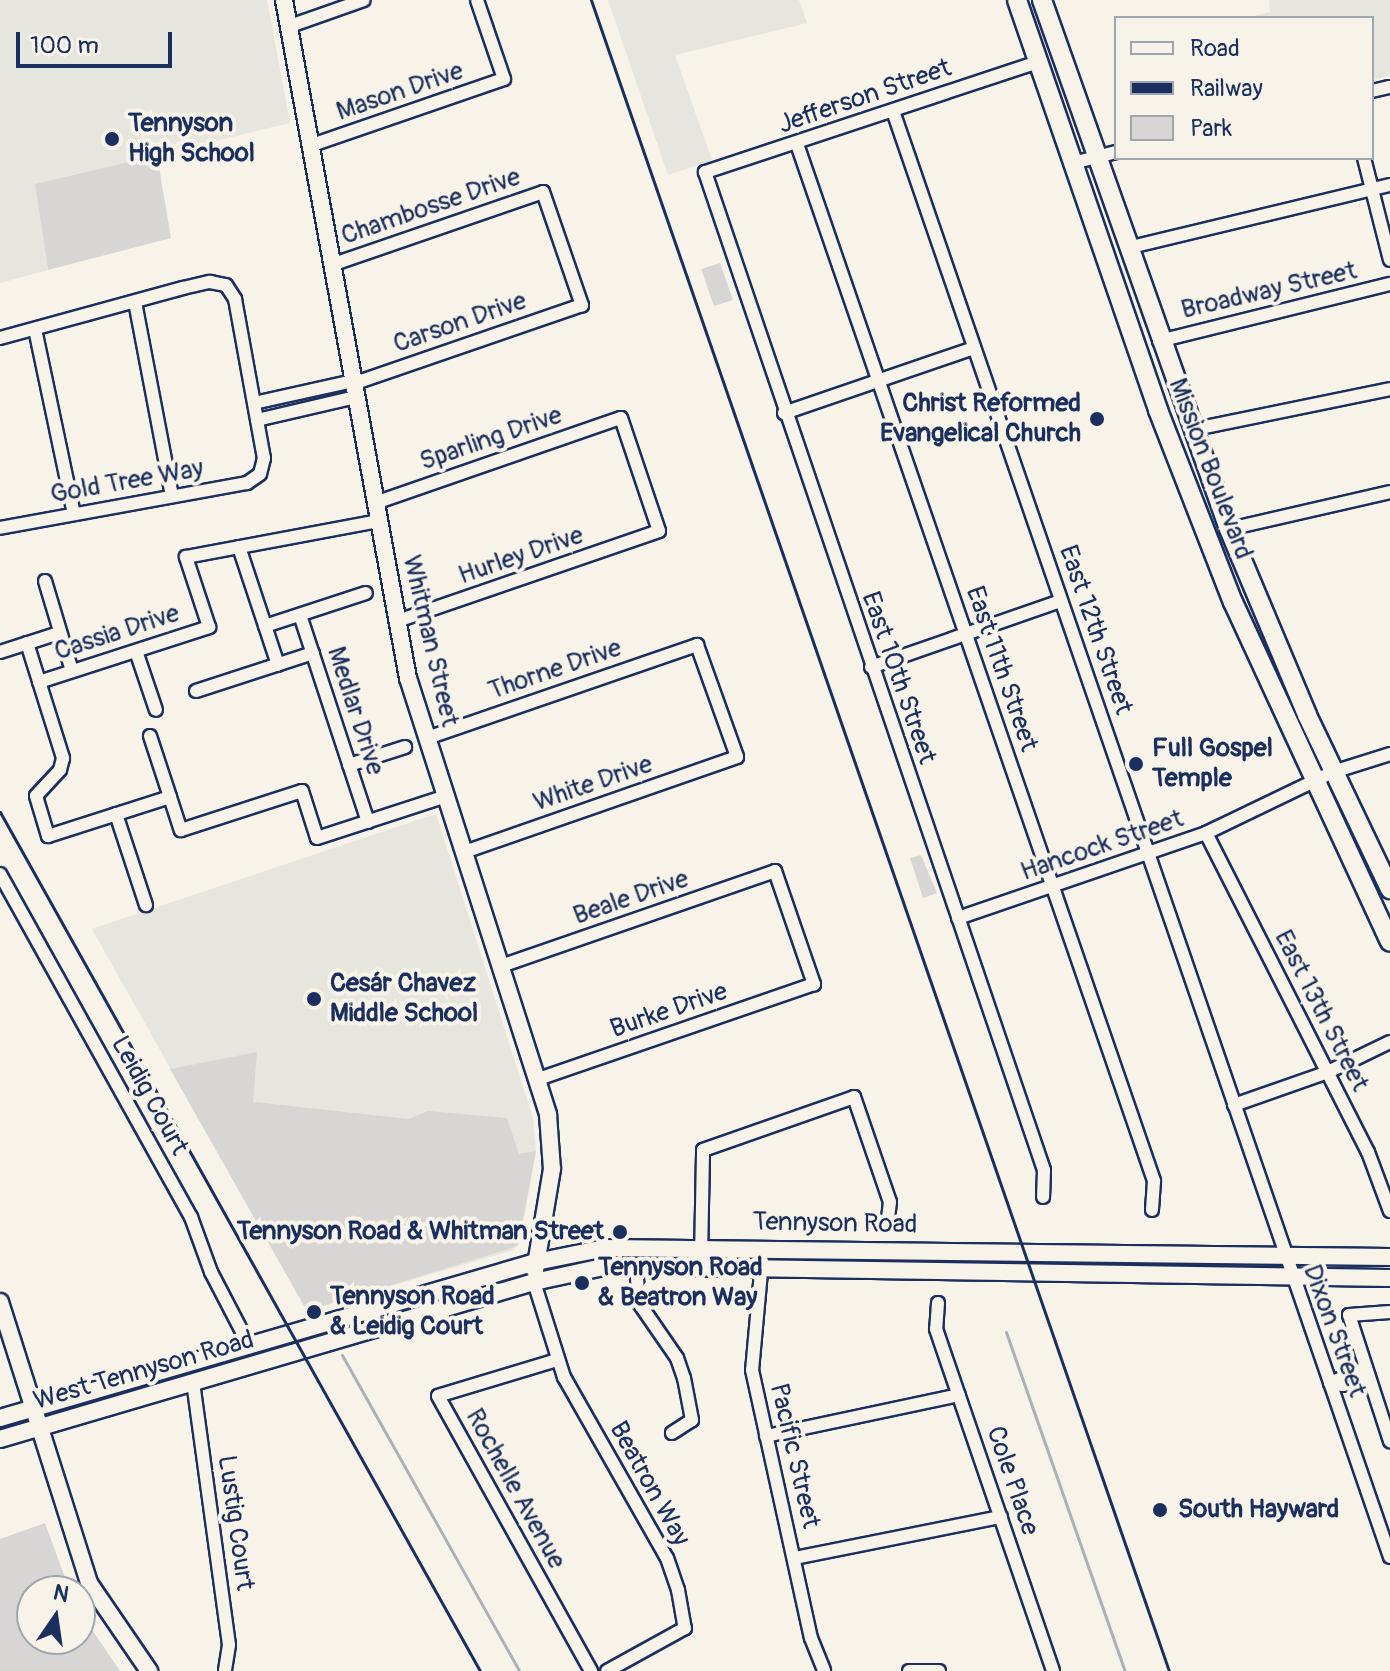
<!DOCTYPE html>
<html>
<head>
<meta charset="utf-8">
<style>
  body { margin:0 }
  #map { position:relative; width:1390px; height:1671px; overflow:hidden; background:#f7f3e8; font-family:Pangolin,sans-serif }
  div>[style] { position:absolute }
  .built>* { inset:0; background:#e6e5de }
  .green>* { inset:0; background:#d7d6d4 }
  .stream>* { height:3px; margin:-1.5px; padding:0 1.5px; transform-origin:1.5px; border-radius:1.5px; background:#acb0b9 }
  .roads { filter:drop-shadow(2px 0 #1b2f5e) drop-shadow(-2px 0 #1b2f5e) drop-shadow(0 2px #1b2f5e) drop-shadow(0 -2px #1b2f5e) }
  .street>* { height:12px; margin:-6px; padding:0 6px; transform-origin:6px; border-radius:6px; background:#f7f3e8 }
  .secondary>* { height:16px; margin:-8px; padding:0 8px; transform-origin:8px; border-radius:8px; background:#f7f3e8 }
  .primary>* { height:18px; margin:-9px; padding:0 9px; transform-origin:9px; border-radius:9px; background:#f7f3e8 }
  .rail>* { height:3px; margin:-1.5px; padding:0 1.5px; transform-origin:1.5px; border-radius:1.5px; background:#1b2f5e }
  .dots>* { width:22px; height:22px; translate:-50% -50%; box-sizing:border-box; border:4px solid #f7f3e8; border-radius:50% }
  span { translate:-50% -50%; white-space:nowrap; text-align:center; line-height:1.15; -webkit-text-stroke:8px #f7f3e8; paint-order:stroke }
  .street-label { font-size:26px; color:#1b2f5e }
  .poi-label { font-size:26px; color:#1b2f5e; font-weight:700 }
  .left { translate:0 -50%; text-align:left }
  .right { translate:-100% -50%; text-align:right }
  .legend { position:absolute; left:1114px; top:16px; width:260px; height:144px; box-sizing:border-box; background:#f7f3e8; border:2px solid #9fa5b1; margin:0; padding:10px 14px; list-style:none; font-size:24px; color:#1b2f5e }
  .legend li { display:flex; align-items:center; gap:16px; height:40px }
  .legend b { width:40px; border:2px solid #9fa5b1 }
  .north { position:absolute; left:16px; top:1575px; width:80px; height:80px; box-sizing:border-box; background:#f7f3e8; border:2px solid #9fa5b1; border-radius:50%; rotate:13deg; font-size:22px; font-weight:700; line-height:32px; text-align:center; color:#1b2f5e }
  .north::after { content:''; display:block; margin:auto; width:28px; height:36px; background:#1b2f5e; clip-path:polygon(50% 0,100% 100%,50% 72%,0 100%) }
  .scale { position:absolute; left:16px; top:32px; width:156px; height:36px; box-sizing:border-box; border:4px solid #1b2f5e; border-top:0; padding-left:10px; font-size:24px; line-height:28px; white-space:nowrap; color:#1b2f5e; -webkit-text-stroke:6px #f7f3e8; paint-order:stroke }
</style>
</head>
<body>
<div id="map">
  <div class="built">
    <div style="clip-path:polygon(0 0,267px 0,290px 123px,35px 184px,48px 270px,0 283px)"></div>
    <div style="clip-path:polygon(608px 0,799px 0,807px 23px,675px 55px,712px 160px,668px 175px)"></div>
    <div style="clip-path:polygon(1269px 0,1390px 0,1390px 76px,1372px 80px,1372px 18px,1245px 18px,1270px 12px)"></div>
    <div style="clip-path:polygon(436px 814px,533px 1118px,536px 1151px,520px 1240px,513px 1250px,307px 1311px,92px 929px)"></div>
  </div>
  <div class="green">
    <div style="clip-path:polygon(157px 155px,171px 238px,48px 270px,35px 184px)"></div>
    <div style="clip-path:polygon(720px 263px,733px 300px,714px 306px,701px 269px)"></div>
    <div style="clip-path:polygon(921px 855px,937px 893px,923px 898px,910px 858px)"></div>
    <div style="clip-path:polygon(257px 1052px,253px 1102px,409px 1119px,428px 1111px,507px 1118px,519px 1154px,536px 1151px,518px 1246px,307px 1311px,170px 1069px)"></div>
    <div style="clip-path:polygon(45px 1523px,70px 1591px,32px 1591px,32px 1639px,80px 1639px,80px 1612px,120px 1671px,0 1671px,0 1539px)"></div>
  </div>
  <div class="stream">
    <div style="left:1006px;top:1332px;width:359px;rotate:70.7deg"></div>
    <div style="left:342px;top:1355px;width:362px;rotate:60.7deg"></div>
  </div>
  <div class="roads">
    <div class="street">
      <div style="left:290px;top:26px;width:78px;rotate:-19.4deg"></div>
      <div style="left:1038px;top:62px;width:351px;rotate:161.7deg"></div>
      <div style="left:705px;top:172px;width:1054px;rotate:71.24deg"></div>
      <div style="left:1044px;top:1170px;width:27px;rotate:92deg"></div>
      <div style="left:1372px;top:91px;width:18px;rotate:-13deg"></div>
      <div style="left:893px;top:111px;width:1529px;rotate:71.03deg"></div>
      <div style="left:797px;top:144px;width:1097px;rotate:71deg"></div>
      <div style="left:1154px;top:1181px;width:29px;rotate:94deg"></div>
      <div style="left:309px;top:146px;width:206px;rotate:-19deg"></div>
      <div style="left:504px;top:79px;width:83px;rotate:-108.9deg"></div>
      <div style="left:1364px;top:158px;width:105px;rotate:75.7deg"></div>
      <div style="left:1073px;top:163px;width:44px;rotate:-14.3deg"></div>
      <div style="left:1127px;top:248px;width:270px;rotate:-13.5deg"></div>
      <div style="left:334px;top:264px;width:221px;rotate:-19deg"></div>
      <div style="left:543px;top:192px;width:120px;rotate:71deg"></div>
      <div style="left:582px;top:305px;width:242px;rotate:161deg"></div>
      <div style="left:135px;top:302px;width:197px;rotate:79.2deg"></div>
      <div style="left:35px;top:329px;width:189px;rotate:78.1deg"></div>
      <div style="left:0;top:338px;width:190px;rotate:-15.3deg"></div>
      <div style="left:183px;top:288px;width:28px;rotate:-13deg"></div>
      <div style="left:210px;top:282px;width:16px;rotate:11deg"></div>
      <div style="left:226px;top:285px;width:17px;rotate:57deg"></div>
      <div style="left:235px;top:299px;width:162px;rotate:79.7deg"></div>
      <div style="left:264px;top:458px;width:16px;rotate:104deg"></div>
      <div style="left:260px;top:474px;width:16px;rotate:145deg"></div>
      <div style="left:247px;top:483px;width:251px;rotate:169.7deg"></div>
      <div style="left:1159px;top:341px;width:238px;rotate:-13.9deg"></div>
      <div style="left:254px;top:403px;width:101px;rotate:-12.5deg"></div>
      <div style="left:784px;top:413px;width:201px;rotate:-18.9deg"></div>
      <div style="left:257px;top:420px;width:102px;rotate:-13.1deg"></div>
      <div style="left:1191px;top:430px;width:203px;rotate:-11.6deg"></div>
      <div style="left:375px;top:503px;width:260px;rotate:-19.1deg"></div>
      <div style="left:621px;top:418px;width:119px;rotate:71.4deg"></div>
      <div style="left:659px;top:531px;width:277px;rotate:161deg"></div>
      <div style="left:1229px;top:529px;width:165px;rotate:-12.9deg"></div>
      <div style="left:239px;top:547px;width:124px;rotate:71.7deg"></div>
      <div style="left:45px;top:581px;width:94px;rotate:73.3deg"></div>
      <div style="left:300px;top:615px;width:218px;rotate:71.8deg"></div>
      <div style="left:265px;top:626px;width:106px;rotate:-18.1deg"></div>
      <div style="left:27px;top:643px;width:121px;rotate:72.6deg"></div>
      <div style="left:63px;top:758px;width:12px;rotate:104deg"></div>
      <div style="left:60px;top:770px;width:35px;rotate:133deg"></div>
      <div style="left:36px;top:796px;width:42px;rotate:73.3deg"></div>
      <div style="left:48px;top:836px;width:128px;rotate:-17.7deg"></div>
      <div style="left:170px;top:797px;width:35px;rotate:72deg"></div>
      <div style="left:181px;top:830px;width:127px;rotate:-17.9deg"></div>
      <div style="left:302px;top:791px;width:49px;rotate:72.3deg"></div>
      <div style="left:317px;top:838px;width:136px;rotate:-18deg"></div>
      <div style="left:136px;top:651px;width:62px;rotate:71.3deg"></div>
      <div style="left:0;top:652px;width:62px;rotate:-17.9deg"></div>
      <div style="left:871px;top:667px;width:201px;rotate:-19.2deg"></div>
      <div style="left:39px;top:682px;width:179px;rotate:-17.9deg"></div>
      <div style="left:209px;top:627px;width:74px;rotate:-108.2deg"></div>
      <div style="left:186px;top:557px;width:196px;rotate:-10.6deg"></div>
      <div style="left:196px;top:691px;width:123px;rotate:-18deg"></div>
      <div style="left:150px;top:736px;width:64px;rotate:71.8deg"></div>
      <div style="left:427px;top:738px;width:286px;rotate:-19deg"></div>
      <div style="left:697px;top:645px;width:119px;rotate:70.3deg"></div>
      <div style="left:737px;top:757px;width:289px;rotate:160.8deg"></div>
      <div style="left:349px;top:765px;width:59px;rotate:-17.8deg"></div>
      <div style="left:116px;top:814px;width:96px;rotate:71.8deg"></div>
      <div style="left:1206px;top:833px;width:358px;rotate:63.1deg"></div>
      <div style="left:1368px;top:1152px;width:63px;rotate:69.6deg"></div>
      <div style="left:0;top:874px;width:393px;rotate:60.9deg"></div>
      <div style="left:191px;top:1217px;width:59px;rotate:70deg"></div>
      <div style="left:211px;top:1272px;width:82px;rotate:62.5deg"></div>
      <div style="left:958px;top:918px;width:262px;rotate:-18.9deg"></div>
      <div style="left:1206px;top:833px;width:141px;rotate:-25.7deg"></div>
      <div style="left:1333px;top:772px;width:60px;rotate:-17.5deg"></div>
      <div style="left:501px;top:966px;width:290px;rotate:-19.1deg"></div>
      <div style="left:775px;top:871px;width:120px;rotate:71deg"></div>
      <div style="left:814px;top:984px;width:292px;rotate:161deg"></div>
      <div style="left:1234px;top:1105px;width:100px;rotate:-19.3deg"></div>
      <div style="left:1328px;top:1072px;width:69px;rotate:-25.8deg"></div>
      <div style="left:701px;top:1258px;width:108px;rotate:-88.9deg"></div>
      <div style="left:703px;top:1150px;width:160px;rotate:-19.3deg"></div>
      <div style="left:854px;top:1097px;width:111px;rotate:71.1deg"></div>
      <div style="left:890px;top:1202px;width:17px;rotate:97deg"></div>
      <div style="left:762px;top:1261px;width:109px;rotate:95.2deg"></div>
      <div style="left:752px;top:1370px;width:274px;rotate:77.6deg"></div>
      <div style="left:811px;top:1638px;width:35px;rotate:68deg"></div>
      <div style="left:636px;top:1264px;width:39px;rotate:86deg"></div>
      <div style="left:639px;top:1303px;width:67px;rotate:55.4deg"></div>
      <div style="left:677px;top:1358px;width:21px;rotate:71deg"></div>
      <div style="left:684px;top:1378px;width:43px;rotate:79.2deg"></div>
      <div style="left:692px;top:1420px;width:24px;rotate:147deg"></div>
      <div style="left:534px;top:1282px;width:100px;rotate:72.5deg"></div>
      <div style="left:564px;top:1377px;width:208px;rotate:60.4deg"></div>
      <div style="left:667px;top:1558px;width:34px;rotate:71deg"></div>
      <div style="left:678px;top:1590px;width:39px;rotate:80deg"></div>
      <div style="left:685px;top:1628px;width:89px;rotate:151.1deg"></div>
      <div style="left:938px;top:1303px;width:26px;rotate:94deg"></div>
      <div style="left:936px;top:1329px;width:361px;rotate:71.1deg"></div>
      <div style="left:1390px;top:1312px;width:41px;rotate:175.8deg"></div>
      <div style="left:1349px;top:1315px;width:133px;rotate:72deg"></div>
      <div style="left:557px;top:1360px;width:124px;rotate:163.2deg"></div>
      <div style="left:438px;top:1396px;width:315px;rotate:60.9deg"></div>
      <div style="left:193px;top:1382px;width:265px;rotate:82.2deg"></div>
      <div style="left:229px;top:1645px;width:26px;rotate:99deg"></div>
      <div style="left:1330px;top:1383px;width:13px;rotate:9deg"></div>
      <div style="left:1343px;top:1385px;width:27px;rotate:-17deg"></div>
      <div style="left:1330px;top:1383px;width:39px;rotate:-23deg"></div>
      <div style="left:766px;top:1436px;width:197px;rotate:-12deg"></div>
      <div style="left:795px;top:1558px;width:210px;rotate:-11.3deg"></div>
      <div style="left:909px;top:1671px;width:30px"></div>
    </div>
    <div class="secondary">
      <div style="left:284px;top:0;width:689px;rotate:79.64deg"></div>
      <div style="left:408px;top:678px;width:459px;rotate:72.2deg"></div>
      <div style="left:548px;top:1115px;width:54px;rotate:85.8deg"></div>
      <div style="left:552px;top:1169px;width:103px;rotate:99.5deg"></div>
      <div style="left:0;top:1302px;width:295px;rotate:72.4deg"></div>
      <div style="left:89px;top:1583px;width:107px;rotate:55.7deg"></div>
      <div style="left:0;top:1418px;width:558px;rotate:-16.23deg"></div>
      <div style="left:536px;top:1262px;width:70px;rotate:-11.5deg"></div>
      <div style="left:605px;top:1248px;width:785px;rotate:0.66deg"></div>
      <div style="left:0;top:1439px;width:557px;rotate:-16.38deg"></div>
      <div style="left:534px;top:1282px;width:76px;rotate:-12.2deg"></div>
      <div style="left:608px;top:1266px;width:782px;rotate:0.88deg"></div>
    </div>
    <div class="primary">
      <div style="left:1017px;top:0;width:434px;rotate:71deg"></div>
      <div style="left:1158px;top:410px;width:206px;rotate:68.7deg"></div>
      <div style="left:1233px;top:602px;width:374px;rotate:65.2deg"></div>
      <div style="left:1042px;top:0;width:561px;rotate:70.53deg"></div>
      <div style="left:1229px;top:529px;width:202px;rotate:67.2deg"></div>
      <div style="left:1307px;top:715px;width:193px;rotate:64.5deg"></div>
    </div>
  </div>
  <div class="rail">
    <div style="left:591px;top:0;width:1768px;rotate:70.92deg"></div>
    <div style="left:0;top:812px;width:984px;rotate:60.8deg"></div>
  </div>
  <div class="dots">
    <div style="left:112px;top:139px;background:#1b2f5e"></div>
    <div style="left:1097px;top:419px;background:#1b2f5e"></div>
    <div style="left:1136px;top:764px;background:#1b2f5e"></div>
    <div style="left:314px;top:999px;background:#1b2f5e"></div>
    <div style="left:620px;top:1232px;background:#1b2f5e"></div>
    <div style="left:582px;top:1283px;background:#1b2f5e"></div>
    <div style="left:314px;top:1312px;background:#1b2f5e"></div>
    <div style="left:1160px;top:1510px;background:#1b2f5e"></div>
  </div>
  <div class="street-label">
    <span style="left:400px;top:92px;rotate:-19deg">Mason Drive</span>
    <span style="left:865px;top:97px;rotate:-19deg">Jefferson Street</span>
    <span style="left:431px;top:207px;rotate:-19deg">Chambosse Drive</span>
    <span style="left:1269px;top:291px;rotate:-13deg">Broadway Street</span>
    <span style="left:460px;top:323px;rotate:-19deg">Carson Drive</span>
    <span style="left:491px;top:439px;rotate:-19deg">Sparling Drive</span>
    <span style="left:1210px;top:469px;rotate:69deg">Mission Boulevard</span>
    <span style="left:127px;top:482px;rotate:-10deg">Gold Tree Way</span>
    <span style="left:521px;top:556px;rotate:-19deg">Hurley Drive</span>
    <span style="left:1095px;top:630px;rotate:71deg">East 12th Street</span>
    <span style="left:117px;top:633px;rotate:-18deg">Cassia Drive</span>
    <span style="left:430px;top:641px;rotate:77deg">Whitman Street</span>
    <span style="left:1001px;top:669px;rotate:71deg">East 11th Street</span>
    <span style="left:555px;top:670px;rotate:-19deg">Thorne Drive</span>
    <span style="left:898px;top:678px;rotate:71deg">East 10th Street</span>
    <span style="left:355px;top:711px;rotate:72deg">Medlar Drive</span>
    <span style="left:593px;top:784px;rotate:-19deg">White Drive</span>
    <span style="left:1102px;top:846px;rotate:-19deg">Hancock Street</span>
    <span style="left:631px;top:898px;rotate:-19deg">Beale Drive</span>
    <span style="left:669px;top:1011px;rotate:-19deg">Burke Drive</span>
    <span style="left:1321px;top:1011px;rotate:63deg">East 13th Street</span>
    <span style="left:149px;top:1096px;rotate:61deg">Leidig Court</span>
    <span style="left:835px;top:1224px;rotate:1deg">Tennyson Road</span>
    <span style="left:1334px;top:1331px;rotate:70deg">Dixon Street</span>
    <span style="left:144px;top:1371px;rotate:-16deg">West Tennyson Road</span>
    <span style="left:794px;top:1456px;rotate:77deg">Pacific Street</span>
    <span style="left:1012px;top:1481px;rotate:71deg">Cole Place</span>
    <span style="left:649px;top:1484px;rotate:61deg">Beatron Way</span>
    <span style="left:515px;top:1489px;rotate:61deg">Rochelle Avenue</span>
    <span style="left:235px;top:1523px;rotate:82deg">Lustig Court</span>
  </div>
  <div class="poi-label">
    <span class="left" style="left:128px;top:139px">Tennyson<br>High School</span>
    <span class="right" style="left:1081px;top:419px">Christ Reformed<br>Evangelical Church</span>
    <span class="left" style="left:1152px;top:764px">Full Gospel<br>Temple</span>
    <span class="left" style="left:330px;top:999px">Cesár Chavez<br>Middle School</span>
    <span class="right" style="left:604px;top:1232px">Tennyson Road &amp; Whitman Street</span>
    <span class="left" style="left:598px;top:1283px">Tennyson Road<br>&amp; Beatron Way</span>
    <span class="left" style="left:330px;top:1312px">Tennyson Road<br>&amp; Leidig Court</span>
    <span class="left" style="left:1178px;top:1510px">South Hayward</span>
  </div>
  <ul class="legend">
  <li><b style="height:10px;background:#f7f3e8"></b>Road</li>
  <li><b style="height:10px;background:#1b2f5e"></b>Railway</li>
  <li><b style="height:22px;background:#d7d6d4"></b>Park</li>
  </ul>
  <div class="north">N</div>
  <div class="scale">100 m</div>
</div>
</body>
</html>
